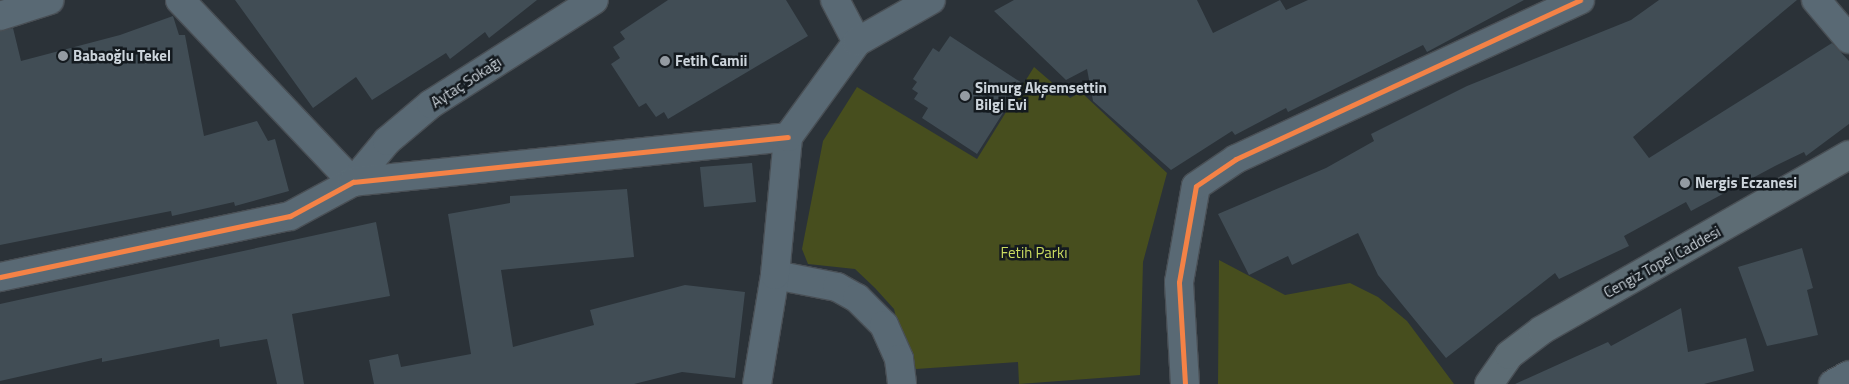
<!DOCTYPE html>
<html>
<head>
<meta charset="utf-8">
<style>
  body { margin:0 }
  #map { position:relative; width:1849px; height:384px; overflow:hidden; background:#2b3238; font-family:"Titillium Web",sans-serif }
  div>[style] { position:absolute }
  .green>* { inset:0; background:#474e1e }
  .building>* { inset:0; background:#414d55 }
  .roads { filter:drop-shadow(1px 0 #494f55) drop-shadow(-1px 0 #494f55) drop-shadow(0 1px #494f55) drop-shadow(0 -1px #494f55) }
  .minor>* { height:28px; margin:-14px; padding:0 14px; transform-origin:14px; border-radius:14px; background:#596974 }
  .major>* { height:28px; margin:-14px; padding:0 14px; transform-origin:14px; border-radius:14px; background:#5d6c74 }
  .cycleway>* { height:5px; margin:-2.5px; padding:0 2.5px; transform-origin:2.5px; border-radius:2.5px; background:#f48246 }
  .dots>* { width:14px; height:14px; translate:-50% -50%; box-sizing:border-box; border:2px solid #141a1f; border-radius:50% }
  span { translate:-50% -50%; white-space:nowrap; text-align:center; line-height:1.15; -webkit-text-stroke:5px #141a1f; paint-order:stroke }
  .poi-label { font-size:15px; color:#ccd4db; font-weight:700 }
  .left { translate:0 -50%; text-align:left }
  .street-label { font-size:15px; color:#ccd4db }
  .park-label { font-size:15px; color:#cbdc60 }
</style>
</head>
<body>
<div id="map">
  <div class="green">
    <div style="clip-path:polygon(1034px 67px,1070px 98px,1081px 92px,1167px 173px,1143px 262px,1140px 375px,1019px 384px,1018px 362px,916px 369px,904px 350px,894px 309px,875px 288px,855px 269px,808px 264px,802px 249px,823px 141px,857px 87px,977px 159px)"></div>
    <div style="clip-path:polygon(1219px 260px,1285px 295px,1350px 283px,1378px 297px,1407px 321px,1454px 384px,1218px 384px)"></div>
  </div>
  <div class="building">
    <div style="clip-path:polygon(235px 0,537px 0,489px 38px,485px 32px,450px 59px,446px 53px,372px 100px,356px 77px,313px 108px)"></div>
    <div style="clip-path:polygon(668px 0,786px 0,808px 36px,668px 119px,664px 112px,656px 117px,646px 103px,639px 107px,611px 64px,620px 58px,613px 47px,625px 39px,620px 32px)"></div>
    <div style="clip-path:polygon(1014px 0,1197px 0,1213px 33px,1280px 0,1286px 10px,1308px 0,1524px 0,1427px 52px,1423px 45px,1288px 112px,1286px 108px,1235px 135px,1232px 131px,1171px 170px,1093px 101px,1087px 69px,1066px 80px,994px 11px)"></div>
    <div style="clip-path:polygon(1659px 0,1797px 0,1633px 137px,1649px 158px,1832px 43px,1849px 61px,1849px 124px,1806px 156px,1804px 152px,1775px 166px,1691px 211px,1686px 202px,1624px 236px,1629px 246px,1559px 279px,1555px 273px,1446px 358px,1378px 275px,1358px 233px,1292px 265px,1288px 256px,1249px 275px,1218px 214px,1326px 168px,1374px 141px,1371px 134px,1467px 86px,1631px 20px)"></div>
    <div style="clip-path:polygon(173px 16px,179px 35px,185px 35px,204px 136px,257px 121px,268px 141px,275px 139px,289px 191px,235px 206px,234px 202px,172px 216px,171px 211px,0 245px,0 31px,13px 28px,21px 61px,120px 35px)"></div>
    <div style="clip-path:polygon(950px 36px,1022px 83px,977px 154px,922px 118px,928px 108px,914px 99px,918px 93px,912px 89px,917px 82px,913px 79px,933px 48px,939px 52px)"></div>
    <div style="clip-path:polygon(752px 163px,756px 202px,704px 207px,700px 167px)"></div>
    <div style="clip-path:polygon(627px 189px,634px 257px,501px 270px,513px 347px,594px 325px,590px 310px,685px 285px,745px 292px,735px 378px,682px 372px,634px 384px,374px 384px,369px 360px,398px 354px,401px 367px,471px 354px,448px 214px,510px 203px,510px 196px)"></div>
    <div style="clip-path:polygon(376px 222px,390px 296px,292px 314px,304px 384px,277px 384px,267px 339px,220px 347px,219px 339px,102px 362px,102px 358px,0 381px,0 304px)"></div>
    <div style="clip-path:polygon(1802px 248px,1813px 288px,1807px 290px,1818px 335px,1767px 346px,1738px 267px)"></div>
    <div style="clip-path:polygon(1681px 308px,1688px 352px,1746px 338px,1754px 371px,1704px 384px,1515px 384px,1608px 342px,1611px 346px)"></div>
  </div>
  <div class="roads">
    <div class="minor">
      <div style="left:180px;top:0;width:251px;rotate:46.5deg"></div>
      <div style="left:353px;top:182px;width:53px;rotate:-50.3deg"></div>
      <div style="left:387px;top:141px;width:57px;rotate:-40.1deg"></div>
      <div style="left:431px;top:104px;width:193px;rotate:-32.5deg"></div>
      <div style="left:835px;top:0;width:47px;rotate:62.4deg"></div>
      <div style="left:1816px;top:0;width:51px;rotate:49.8deg"></div>
      <div style="left:0;top:16px;width:52px;rotate:-17.7deg"></div>
      <div style="left:775px;top:275px;width:63px;rotate:11deg"></div>
      <div style="left:837px;top:287px;width:23px;rotate:29deg"></div>
      <div style="left:857px;top:298px;width:38px;rotate:45deg"></div>
      <div style="left:884px;top:325px;width:37px;rotate:66deg"></div>
      <div style="left:899px;top:359px;width:25px;rotate:83deg"></div>
      <div style="left:0;top:277px;width:296px;rotate:-11.9deg"></div>
      <div style="left:290px;top:216px;width:72px;rotate:-28.4deg"></div>
      <div style="left:353px;top:182px;width:437px;rotate:-5.9deg"></div>
      <div style="left:757px;top:384px;width:110px;rotate:-80.6deg"></div>
      <div style="left:775px;top:275px;width:139px;rotate:-84.6deg"></div>
      <div style="left:788px;top:137px;width:117px;rotate:-54deg"></div>
      <div style="left:857px;top:42px;width:85px;rotate:-29.6deg"></div>
      <div style="left:1185px;top:384px;width:102px;rotate:-93.4deg"></div>
      <div style="left:1179px;top:282px;width:97px;rotate:-80deg"></div>
      <div style="left:1196px;top:186px;width:48px;rotate:-34deg"></div>
      <div style="left:1236px;top:159px;width:379px;rotate:-24.8deg"></div>
      <div style="left:1833px;top:384px;width:18px;rotate:-29deg"></div>
    </div>
    <div class="major">
      <div style="left:1489px;top:384px;width:35px;rotate:-55deg"></div>
      <div style="left:1509px;top:355px;width:41px;rotate:-37.1deg"></div>
      <div style="left:1542px;top:330px;width:353px;rotate:-29.7deg"></div>
    </div>
  </div>
  <div class="cycleway">
    <div style="left:0;top:277px;width:296px;rotate:-11.9deg"></div>
    <div style="left:290px;top:216px;width:72px;rotate:-28.4deg"></div>
    <div style="left:353px;top:182px;width:437px;rotate:-5.9deg"></div>
    <div style="left:1185px;top:384px;width:102px;rotate:-93.4deg"></div>
    <div style="left:1179px;top:282px;width:97px;rotate:-80deg"></div>
    <div style="left:1196px;top:186px;width:48px;rotate:-34deg"></div>
    <div style="left:1236px;top:159px;width:379px;rotate:-24.8deg"></div>
  </div>
  <div class="dots">
    <div style="left:63px;top:56px;background:#949ba2"></div>
    <div style="left:665px;top:61px;background:#949ba2"></div>
    <div style="left:965px;top:96px;background:#949ba2"></div>
    <div style="left:1685px;top:183px;background:#949ba2"></div>
  </div>
  <div class="poi-label">
    <span class="left" style="left:73px;top:56px">Babaoğlu Tekel</span>
    <span class="left" style="left:675px;top:61px">Fetih Camii</span>
    <span class="left" style="left:975px;top:96px">Simurg Akşemsettin<br>Bilgi Evi</span>
    <span class="left" style="left:1695px;top:183px">Nergis Eczanesi</span>
  </div>
  <div class="street-label">
    <span style="left:466px;top:82px;rotate:-33deg">Aytaç Sokağı</span>
    <span style="left:1662px;top:262px;rotate:-29deg">Cengiz Topel Caddesi</span>
  </div>
  <div class="park-label">
    <span style="left:1034px;top:253px">Fetih Parkı</span>
  </div>
</div>
</body>
</html>
